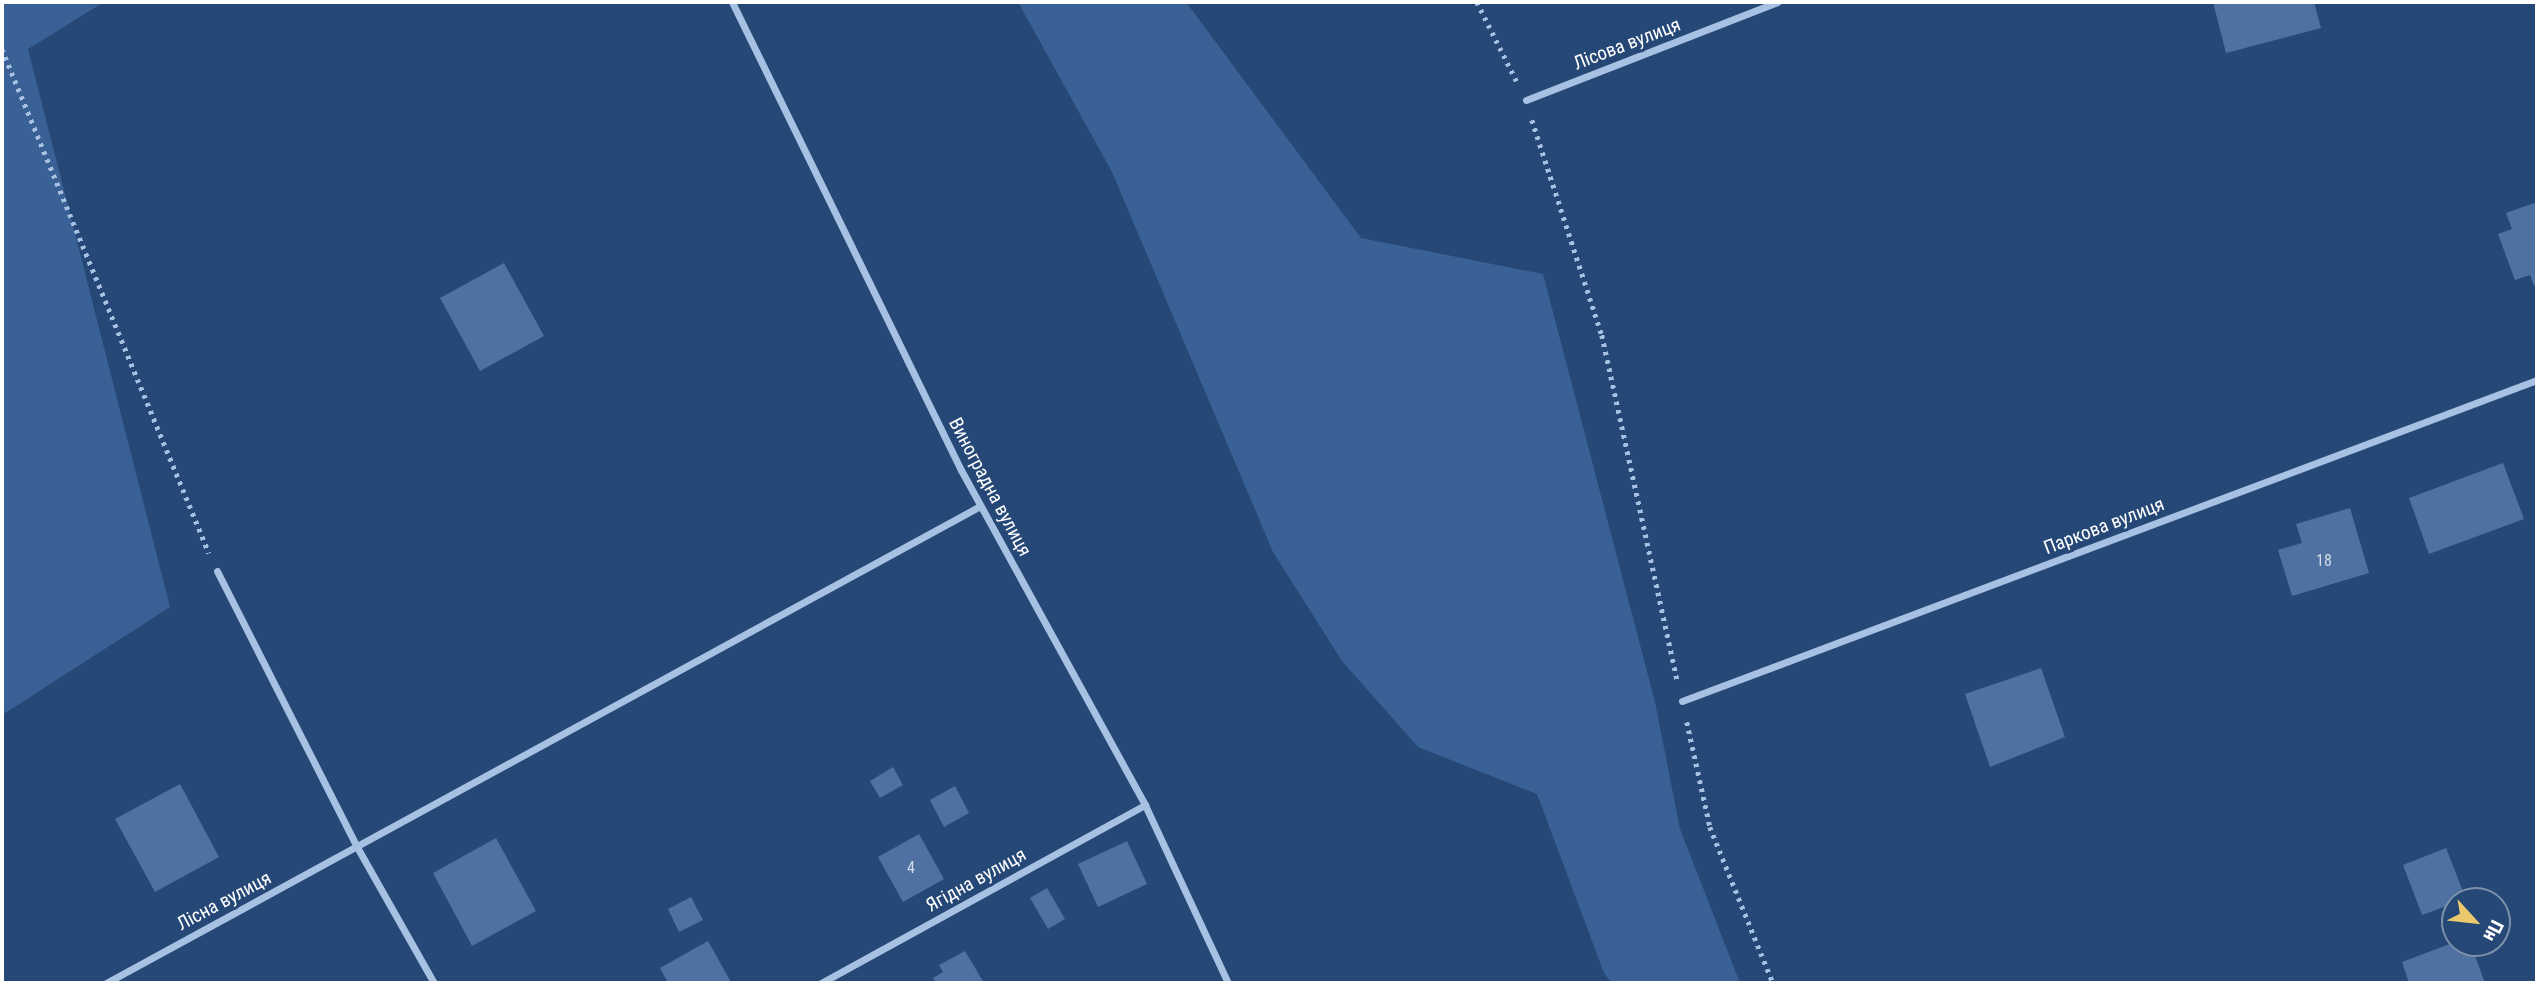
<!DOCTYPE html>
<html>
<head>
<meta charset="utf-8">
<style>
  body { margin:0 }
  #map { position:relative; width:2539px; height:985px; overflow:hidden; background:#264877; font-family:"Roboto Condensed",sans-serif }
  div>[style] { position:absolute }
  .green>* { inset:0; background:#396195 }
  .building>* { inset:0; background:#4e71a1 }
  .path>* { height:4.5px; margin-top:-2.25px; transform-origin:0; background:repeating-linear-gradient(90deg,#a7c1e3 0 3.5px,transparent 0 8.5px) }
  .minor>* { height:7px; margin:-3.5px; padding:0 3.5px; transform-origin:3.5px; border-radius:3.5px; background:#a7c1e3 }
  span { translate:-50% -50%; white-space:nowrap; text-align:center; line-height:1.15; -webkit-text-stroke:6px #264877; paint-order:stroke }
  .number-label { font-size:16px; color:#d3dce8 }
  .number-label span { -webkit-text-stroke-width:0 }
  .street-label { font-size:19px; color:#fff }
  .frame { position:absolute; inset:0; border:4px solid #fff; pointer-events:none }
  .north { position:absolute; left:2441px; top:887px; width:70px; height:70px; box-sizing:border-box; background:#264877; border:2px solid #7d91ad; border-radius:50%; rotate:117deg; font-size:19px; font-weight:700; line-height:28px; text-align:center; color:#fff }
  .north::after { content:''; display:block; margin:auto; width:24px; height:32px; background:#ebc96c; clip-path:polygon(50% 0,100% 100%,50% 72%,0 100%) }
</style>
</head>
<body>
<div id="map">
  <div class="green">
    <div style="clip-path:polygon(2px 2px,104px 2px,28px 49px,170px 607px,2px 715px)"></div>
    <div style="clip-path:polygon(1018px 2px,1186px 2px,1361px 238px,1543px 274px,1655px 702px,1680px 829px,1740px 983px,1612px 983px,1604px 973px,1537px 794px,1418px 747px,1342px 661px,1273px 552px,1112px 172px)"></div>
  </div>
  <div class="building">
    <div style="clip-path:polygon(2213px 2px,2314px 2px,2321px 28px,2226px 53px)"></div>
    <div style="clip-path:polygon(2537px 202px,2537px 285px,2534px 286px,2530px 275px,2515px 280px,2498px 234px,2512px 229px,2506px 213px)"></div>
    <div style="clip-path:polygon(504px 263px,544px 336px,480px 371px,440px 298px)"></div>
    <div style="clip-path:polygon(2503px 463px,2524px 519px,2429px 554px,2409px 498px)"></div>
    <div style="clip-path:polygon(2350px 508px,2369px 573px,2292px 596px,2278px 550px,2302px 543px,2296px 524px)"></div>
    <div style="clip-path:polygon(2041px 668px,2065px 737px,1990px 767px,1965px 694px)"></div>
    <div style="clip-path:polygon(893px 767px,903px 785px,880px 798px,870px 781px)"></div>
    <div style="clip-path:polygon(180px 784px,219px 857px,155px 892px,115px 819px)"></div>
    <div style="clip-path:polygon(955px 786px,969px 813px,944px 827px,930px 800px)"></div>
    <div style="clip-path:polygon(919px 834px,944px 879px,903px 902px,878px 857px)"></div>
    <div style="clip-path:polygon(496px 838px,536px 911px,472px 946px,433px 873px)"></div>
    <div style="clip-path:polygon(1127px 841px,1147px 884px,1098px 907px,1078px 864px)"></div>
    <div style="clip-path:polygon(2446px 848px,2466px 899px,2422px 915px,2403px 865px)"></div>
    <div style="clip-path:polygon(1047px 888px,1065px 919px,1048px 929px,1030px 898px)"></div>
    <div style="clip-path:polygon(691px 897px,703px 920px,679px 932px,668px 909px)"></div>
    <div style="clip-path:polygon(708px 941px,731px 982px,668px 983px,660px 968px)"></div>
    <div style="clip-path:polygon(2455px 942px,2470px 943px,2485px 983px,2409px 983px,2402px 962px)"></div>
    <div style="clip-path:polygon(965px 951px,984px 983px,936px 983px,933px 978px,943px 972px,939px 965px)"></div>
  </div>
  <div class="path">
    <div style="left:1477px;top:2px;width:89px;rotate:63.4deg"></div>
    <div style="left:2px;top:49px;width:545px;rotate:67.67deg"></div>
    <div style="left:1532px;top:120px;width:226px;rotate:72deg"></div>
    <div style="left:1602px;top:335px;width:353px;rotate:77.7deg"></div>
    <div style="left:1687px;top:722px;width:107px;rotate:77.6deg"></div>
    <div style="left:1710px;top:827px;width:168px;rotate:68deg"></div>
  </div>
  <div class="minor">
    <div style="left:732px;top:2px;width:521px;rotate:63.93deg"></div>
    <div style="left:961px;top:470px;width:382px;rotate:61.2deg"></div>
    <div style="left:1145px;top:805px;width:196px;rotate:65deg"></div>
    <div style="left:1526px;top:100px;width:270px;rotate:-21.3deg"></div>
    <div style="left:217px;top:571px;width:309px;rotate:63.1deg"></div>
    <div style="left:357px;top:847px;width:156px;rotate:60.5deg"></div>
    <div style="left:1682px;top:701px;width:913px;rotate:-20.58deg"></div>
    <div style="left:106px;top:983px;width:996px;rotate:-28.62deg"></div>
    <div style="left:821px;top:983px;width:370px;rotate:-28.8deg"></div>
  </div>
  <div class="number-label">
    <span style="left:2324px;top:561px">18</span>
    <span style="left:911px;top:868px">4</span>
  </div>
  <div class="street-label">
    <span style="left:1627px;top:44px;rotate:-21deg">Лісова вулиця</span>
    <span style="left:990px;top:487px;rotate:62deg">Виноградна вулиця</span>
    <span style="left:2104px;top:526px;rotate:-21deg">Паркова вулиця</span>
    <span style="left:976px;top:880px;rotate:-29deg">Ягідна вулиця</span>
    <span style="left:224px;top:901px;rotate:-28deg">Лісна вулиця</span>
  </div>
  <div class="frame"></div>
  <div class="north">Пн</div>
</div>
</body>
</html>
